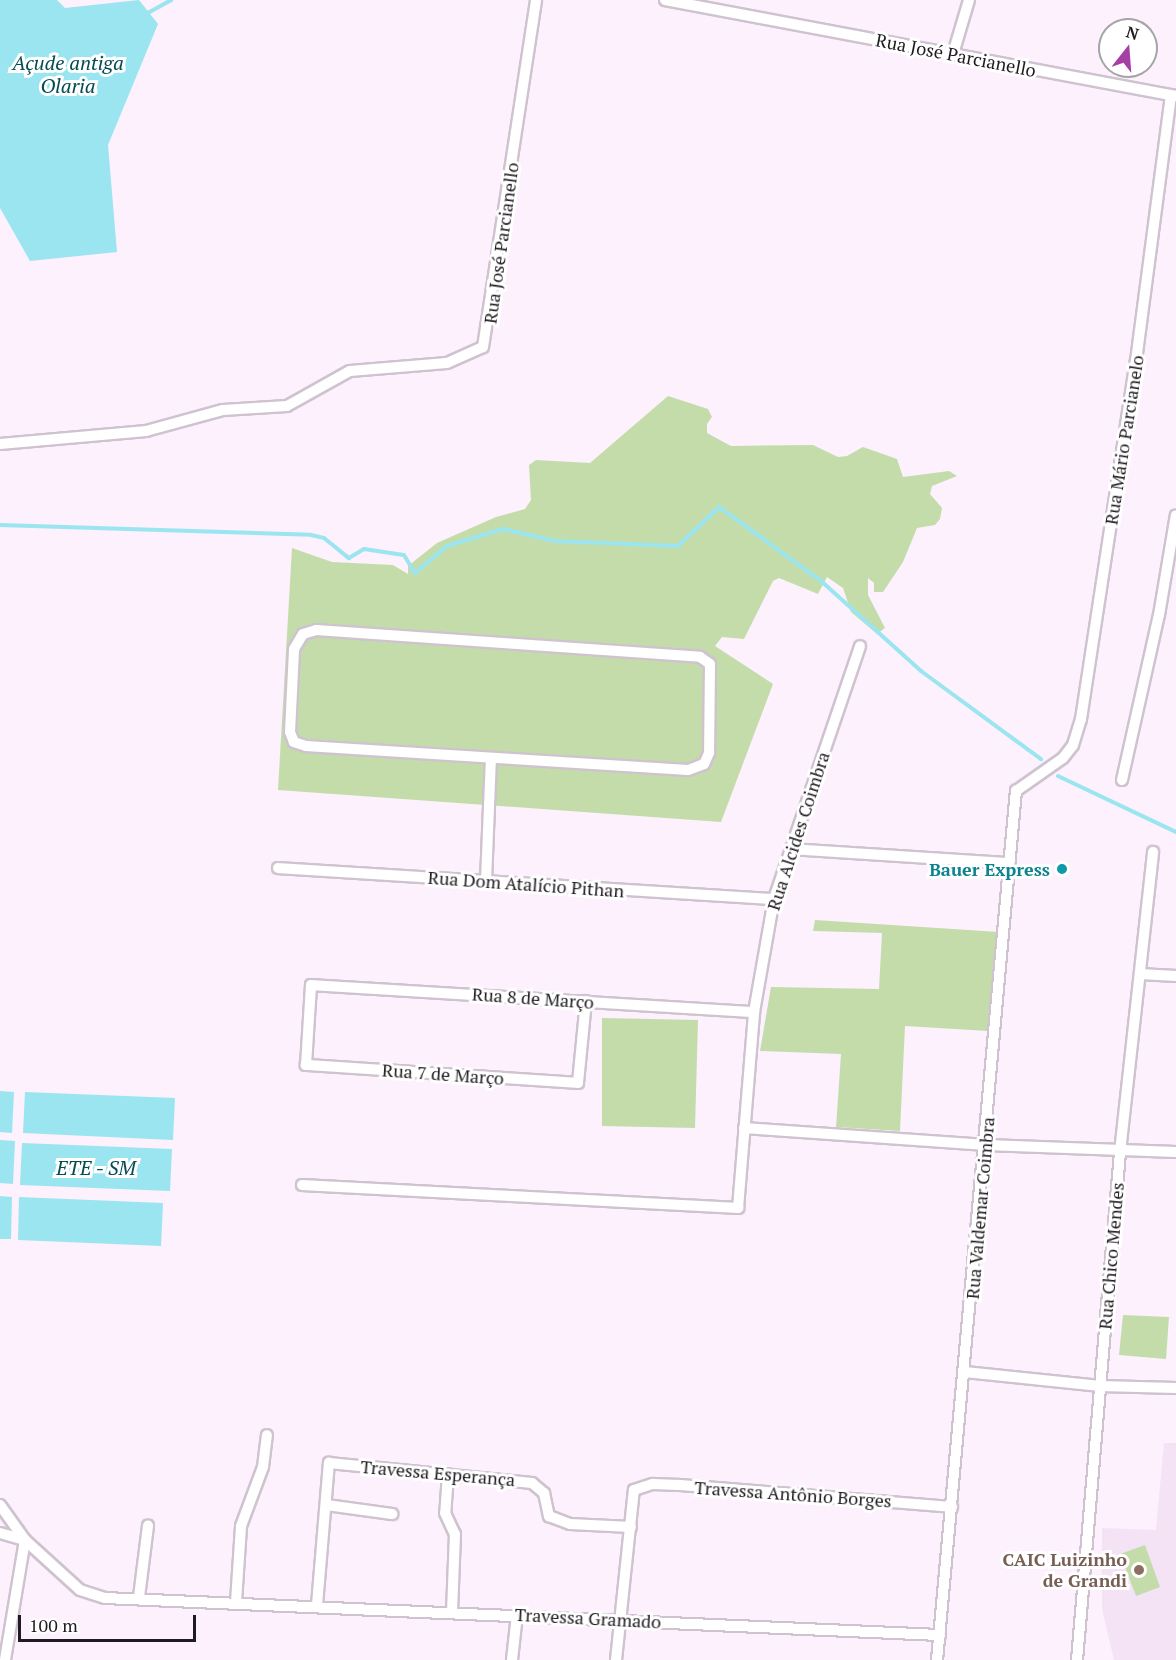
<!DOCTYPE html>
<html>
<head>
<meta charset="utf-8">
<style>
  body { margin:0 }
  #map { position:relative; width:1176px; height:1660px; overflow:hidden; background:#fcf1fd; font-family:"PT Serif",serif }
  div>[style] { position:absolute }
  .built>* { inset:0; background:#f3e3f5 }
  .green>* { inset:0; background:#c4dcaa }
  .water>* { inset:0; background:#9ae5ef }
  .stream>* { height:4px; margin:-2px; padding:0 2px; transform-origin:2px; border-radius:2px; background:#9ae5ef }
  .roads { filter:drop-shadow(2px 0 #cec3cf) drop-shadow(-2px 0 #cec3cf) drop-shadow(0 2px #cec3cf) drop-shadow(0 -2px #cec3cf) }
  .street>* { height:10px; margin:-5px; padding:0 5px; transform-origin:5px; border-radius:5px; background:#fff }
  .dots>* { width:16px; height:16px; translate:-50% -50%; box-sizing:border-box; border:3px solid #fff; border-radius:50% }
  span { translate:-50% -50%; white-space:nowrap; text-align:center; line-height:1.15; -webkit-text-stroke:6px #fff; paint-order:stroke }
  .street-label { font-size:18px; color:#1f1b20 }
  .culture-label { font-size:18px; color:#0d838f; font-weight:700 }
  .right { translate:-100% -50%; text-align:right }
  .education-label { font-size:18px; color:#785e54; font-weight:700 }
  .water-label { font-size:20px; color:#044b52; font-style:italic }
  .north { position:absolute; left:1098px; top:18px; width:60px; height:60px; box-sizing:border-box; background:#fff; border:2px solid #a5a4a6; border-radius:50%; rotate:17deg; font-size:16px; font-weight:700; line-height:24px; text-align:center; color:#1f1b20 }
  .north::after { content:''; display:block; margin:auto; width:21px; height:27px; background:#a540a5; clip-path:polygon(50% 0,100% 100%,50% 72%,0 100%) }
  .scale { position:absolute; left:18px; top:1615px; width:178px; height:27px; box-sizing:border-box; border:3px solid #1f1b20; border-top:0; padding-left:8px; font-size:18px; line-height:21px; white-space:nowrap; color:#1f1b20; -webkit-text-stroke:4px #fff; paint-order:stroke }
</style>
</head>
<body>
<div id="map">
  <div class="built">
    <div style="clip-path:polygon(1164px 1443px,1176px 1443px,1176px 1660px,1114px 1660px,1102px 1609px,1102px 1528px,1156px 1530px)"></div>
  </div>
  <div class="green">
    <div style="clip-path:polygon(668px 396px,708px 409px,712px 417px,707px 424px,707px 433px,731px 446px,813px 445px,838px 457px,847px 456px,863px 447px,897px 459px,903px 477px,949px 471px,957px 476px,932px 486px,930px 494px,942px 508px,940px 519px,935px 525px,917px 528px,903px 562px,883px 592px,874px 592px,874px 583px,868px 578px,868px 595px,885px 628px,877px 634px,851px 612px,843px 588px,827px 577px,818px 594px,779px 578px,773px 581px,744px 639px,722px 637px,715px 646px,773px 684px,721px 822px,278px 790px,292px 548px,332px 562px,393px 565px,408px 574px,408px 566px,437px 543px,496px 517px,525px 509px,531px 500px,529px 465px,536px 460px,590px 463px)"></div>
    <div style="clip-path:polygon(815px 920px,999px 932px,988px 1031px,905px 1026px,900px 1131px,836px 1127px,841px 1054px,760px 1051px,771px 987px,879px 989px,882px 933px,813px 931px)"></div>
    <div style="clip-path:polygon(602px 1018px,698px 1020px,695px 1128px,602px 1126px)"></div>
    <div style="clip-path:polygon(1123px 1315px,1169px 1317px,1166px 1359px,1119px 1355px)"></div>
    <div style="clip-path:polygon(1145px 1545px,1160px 1587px,1136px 1596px,1120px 1554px)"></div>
  </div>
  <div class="water">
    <div style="clip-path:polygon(0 0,57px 0,65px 8px,139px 0,158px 24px,108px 145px,117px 252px,30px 261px,0 208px)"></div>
    <div style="clip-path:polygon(0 1091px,14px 1092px,12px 1133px,0 1132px)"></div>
    <div style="clip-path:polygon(25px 1092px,175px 1098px,173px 1140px,23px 1133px)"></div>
    <div style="clip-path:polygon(0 1140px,15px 1141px,13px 1184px,0 1183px)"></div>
    <div style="clip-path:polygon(22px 1143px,172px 1149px,170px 1191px,20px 1185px)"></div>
    <div style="clip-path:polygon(0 1196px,12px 1197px,11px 1239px,0 1239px)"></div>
    <div style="clip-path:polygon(19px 1197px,163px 1203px,161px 1246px,18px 1240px)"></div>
  </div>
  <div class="stream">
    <div style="left:146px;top:14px;width:29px;rotate:-29deg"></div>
    <div style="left:0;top:525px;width:311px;rotate:1.8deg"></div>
    <div style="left:311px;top:535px;width:13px;rotate:13deg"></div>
    <div style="left:324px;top:538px;width:32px;rotate:39deg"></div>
    <div style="left:349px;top:558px;width:17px;rotate:-31deg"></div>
    <div style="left:364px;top:549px;width:40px;rotate:8.5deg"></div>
    <div style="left:404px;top:555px;width:21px;rotate:59deg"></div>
    <div style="left:415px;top:573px;width:42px;rotate:-40.2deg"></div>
    <div style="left:447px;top:546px;width:59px;rotate:-16.9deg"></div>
    <div style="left:503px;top:529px;width:53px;rotate:13deg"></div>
    <div style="left:555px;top:541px;width:123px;rotate:2.3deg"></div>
    <div style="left:678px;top:546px;width:57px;rotate:-43.6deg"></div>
    <div style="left:719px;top:507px;width:125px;rotate:35.9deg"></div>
    <div style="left:820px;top:580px;width:136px;rotate:42deg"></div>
    <div style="left:921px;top:671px;width:149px;rotate:36.3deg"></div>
    <div style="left:1058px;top:776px;width:131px;rotate:25.4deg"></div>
  </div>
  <div class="roads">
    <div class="street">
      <div style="left:665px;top:0;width:520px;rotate:10.64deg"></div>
      <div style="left:953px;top:54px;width:56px;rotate:-73.5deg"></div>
      <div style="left:0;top:444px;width:147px;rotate:-5.1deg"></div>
      <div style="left:146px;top:431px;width:80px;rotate:-15.3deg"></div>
      <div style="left:223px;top:410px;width:64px;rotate:-3.6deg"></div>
      <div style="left:287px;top:406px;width:72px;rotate:-29.1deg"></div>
      <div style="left:350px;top:371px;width:97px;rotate:-4.7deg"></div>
      <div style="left:447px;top:363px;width:39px;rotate:-24deg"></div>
      <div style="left:483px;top:347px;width:351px;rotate:-81.3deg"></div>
      <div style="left:316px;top:630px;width:385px;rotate:4deg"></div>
      <div style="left:700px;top:657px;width:12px;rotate:35deg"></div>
      <div style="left:710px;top:664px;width:89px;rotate:90.6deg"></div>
      <div style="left:709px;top:753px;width:12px;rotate:114deg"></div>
      <div style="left:704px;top:764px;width:17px;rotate:159deg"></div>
      <div style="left:688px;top:770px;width:383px;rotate:-176.4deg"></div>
      <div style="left:306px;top:746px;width:13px;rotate:-162deg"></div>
      <div style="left:294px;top:742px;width:11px;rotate:-112deg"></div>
      <div style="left:290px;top:732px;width:83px;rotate:-87.2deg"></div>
      <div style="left:294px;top:649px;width:17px;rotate:-59deg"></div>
      <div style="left:303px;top:634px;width:14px;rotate:-17deg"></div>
      <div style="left:1122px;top:780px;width:169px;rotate:-77.4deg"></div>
      <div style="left:1159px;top:615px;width:101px;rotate:-80.4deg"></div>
      <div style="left:791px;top:849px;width:219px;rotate:3.7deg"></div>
      <div style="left:278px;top:868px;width:497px;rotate:3.6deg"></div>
      <div style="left:486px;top:881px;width:123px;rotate:-87.7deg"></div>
      <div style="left:1140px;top:974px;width:36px;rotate:3deg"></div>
      <div style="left:586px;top:1001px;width:82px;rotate:95.6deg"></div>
      <div style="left:578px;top:1083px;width:273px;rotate:-176.2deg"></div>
      <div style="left:306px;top:1065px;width:80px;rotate:-86.4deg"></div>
      <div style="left:311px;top:985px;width:444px;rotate:3.5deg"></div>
      <div style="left:744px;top:1128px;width:243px;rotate:4deg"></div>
      <div style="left:986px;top:1145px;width:190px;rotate:2.1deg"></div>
      <div style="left:302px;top:1185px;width:437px;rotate:3deg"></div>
      <div style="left:738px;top:1208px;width:197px;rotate:-85.3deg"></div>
      <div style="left:754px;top:1012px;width:115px;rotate:-80deg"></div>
      <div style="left:774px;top:899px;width:267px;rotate:-71.2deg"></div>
      <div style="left:965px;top:1372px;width:136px;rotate:5.9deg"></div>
      <div style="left:1100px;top:1386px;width:76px;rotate:1.5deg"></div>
      <div style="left:448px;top:1474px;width:39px;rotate:94deg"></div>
      <div style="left:445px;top:1513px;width:23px;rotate:65deg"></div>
      <div style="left:455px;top:1534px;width:78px;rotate:92.2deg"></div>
      <div style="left:0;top:1505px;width:43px;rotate:54.5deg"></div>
      <div style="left:25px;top:1540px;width:74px;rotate:42.3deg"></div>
      <div style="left:80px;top:1590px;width:26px;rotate:18deg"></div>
      <div style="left:105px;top:1598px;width:836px;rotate:2.54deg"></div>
      <div style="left:326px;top:1505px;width:67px;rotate:7.8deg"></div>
      <div style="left:0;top:1533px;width:26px;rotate:16deg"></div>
      <div style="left:25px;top:1540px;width:122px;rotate:99.5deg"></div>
      <div style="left:139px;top:1597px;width:72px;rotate:-82.8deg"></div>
      <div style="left:236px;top:1602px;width:76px;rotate:-86.2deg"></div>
      <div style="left:241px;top:1526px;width:63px;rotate:-69.6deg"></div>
      <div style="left:263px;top:1467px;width:32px;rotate:-83deg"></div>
      <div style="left:317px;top:1605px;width:143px;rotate:-85.2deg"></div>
      <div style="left:329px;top:1463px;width:204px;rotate:5.6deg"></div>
      <div style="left:532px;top:1483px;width:16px;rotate:40deg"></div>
      <div style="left:544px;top:1493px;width:24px;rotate:78deg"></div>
      <div style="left:549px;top:1516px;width:22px;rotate:21deg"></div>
      <div style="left:570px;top:1524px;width:61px;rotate:2.8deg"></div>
      <div style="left:512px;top:1660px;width:45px;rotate:-83.7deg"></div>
      <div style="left:616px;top:1660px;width:171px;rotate:-84deg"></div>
      <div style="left:634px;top:1490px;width:20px;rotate:-18deg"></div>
      <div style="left:653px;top:1484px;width:26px;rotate:2deg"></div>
      <div style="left:679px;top:1485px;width:274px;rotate:4.6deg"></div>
      <div style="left:937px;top:1660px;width:873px;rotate:-84.81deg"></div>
      <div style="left:1016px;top:791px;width:57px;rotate:-35.1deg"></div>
      <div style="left:1063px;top:758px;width:16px;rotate:-52deg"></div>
      <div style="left:1073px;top:745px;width:27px;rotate:-73deg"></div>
      <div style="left:1081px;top:719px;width:362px;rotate:-81.3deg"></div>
      <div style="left:1136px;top:361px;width:268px;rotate:-82.5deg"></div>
      <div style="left:1077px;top:1660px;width:510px;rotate:-85.16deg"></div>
      <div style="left:1120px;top:1152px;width:302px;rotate:-83.7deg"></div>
    </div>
  </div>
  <div class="dots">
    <div style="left:1062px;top:869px;background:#0f9aa8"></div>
    <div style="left:1139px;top:1570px;background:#8d6e63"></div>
  </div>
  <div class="street-label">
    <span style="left:956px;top:55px;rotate:11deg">Rua José Parcianello</span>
    <span style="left:501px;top:243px;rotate:-82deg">Rua José Parcianello</span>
    <span style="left:1124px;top:440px;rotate:-81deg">Rua Mário Parcianelo</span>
    <span style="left:798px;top:831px;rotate:-72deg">Rua Alcides Coimbra</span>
    <span style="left:526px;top:884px;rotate:4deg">Rua Dom Atalício Pithan</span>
    <span style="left:533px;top:998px;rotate:4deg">Rua 8 de Março</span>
    <span style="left:443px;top:1074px;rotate:4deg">Rua 7 de Março</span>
    <span style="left:980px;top:1208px;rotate:-85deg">Rua Valdemar Coimbra</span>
    <span style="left:1111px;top:1256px;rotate:-85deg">Rua Chico Mendes</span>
    <span style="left:438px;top:1473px;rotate:5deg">Travessa Esperança</span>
    <span style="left:793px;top:1494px;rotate:4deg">Travessa Antônio Borges</span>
    <span style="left:588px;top:1618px;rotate:3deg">Travessa Gramado</span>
  </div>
  <div class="culture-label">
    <span class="right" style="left:1050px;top:869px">Bauer Express</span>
  </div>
  <div class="education-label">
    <span class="right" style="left:1127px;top:1570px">CAIC Luizinho<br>de Grandi</span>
  </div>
  <div class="water-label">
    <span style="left:68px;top:74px">Açude antiga<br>Olaria</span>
    <span style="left:96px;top:1167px">ETE - SM</span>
  </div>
  <div class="north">N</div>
  <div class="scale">100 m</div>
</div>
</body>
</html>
